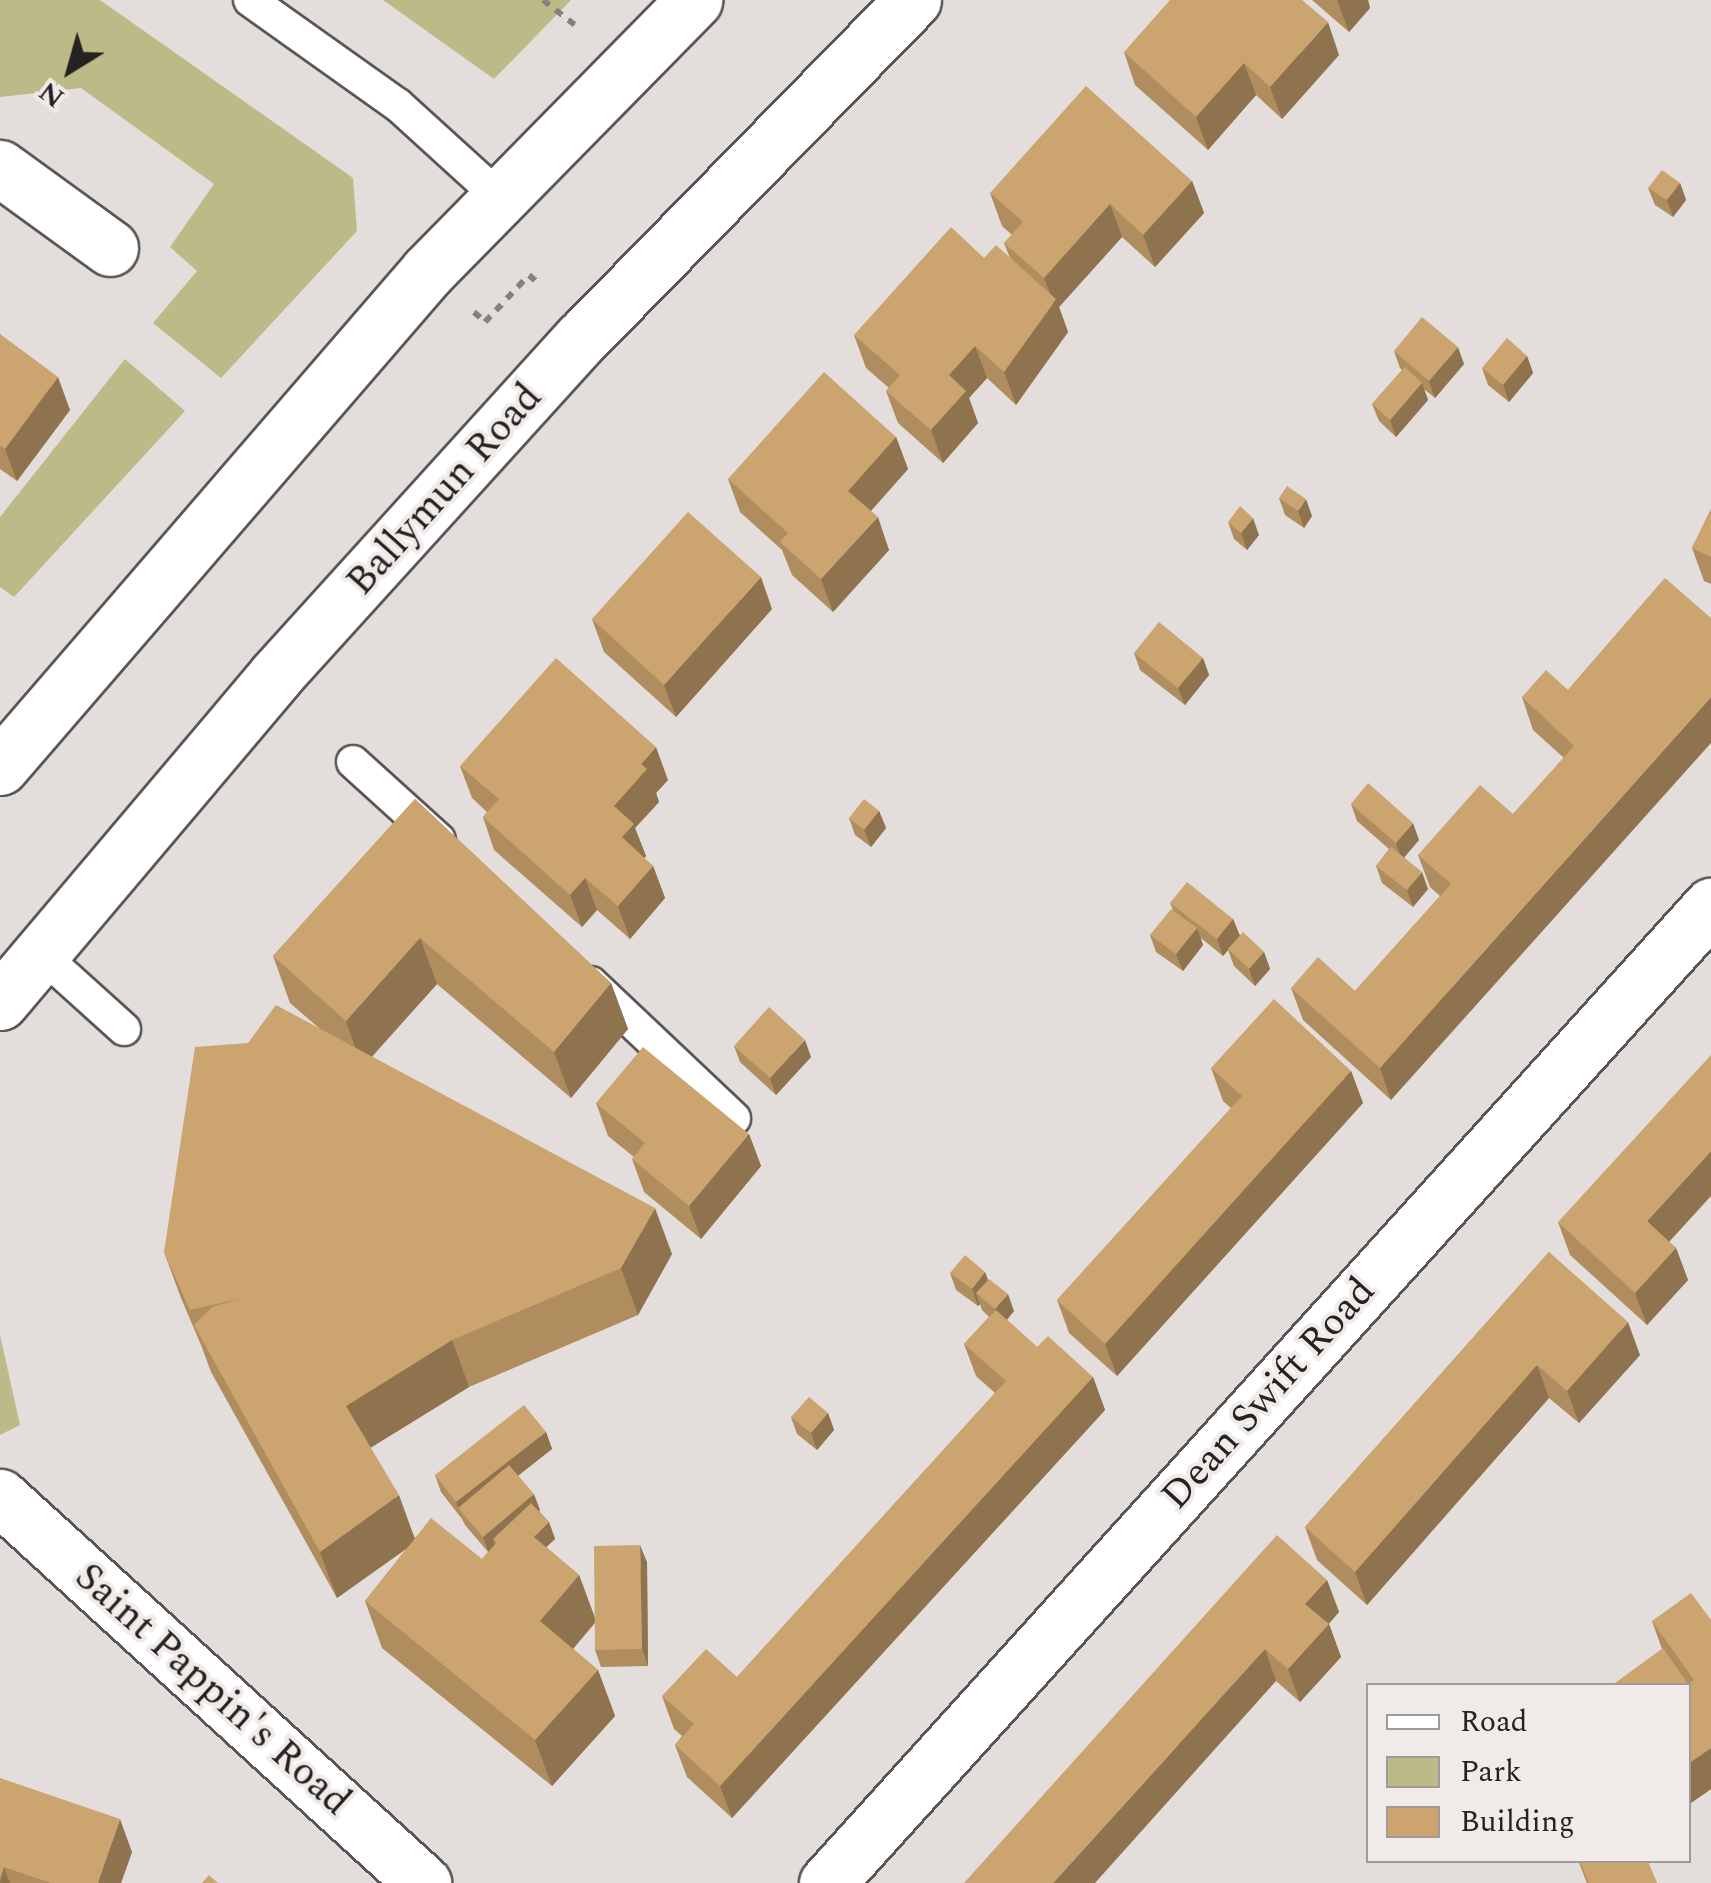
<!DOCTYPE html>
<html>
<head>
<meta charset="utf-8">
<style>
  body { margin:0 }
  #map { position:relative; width:1711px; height:1883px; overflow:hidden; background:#e3dddb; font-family:Spectral,serif }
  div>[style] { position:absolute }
  .green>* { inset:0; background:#bcba87 }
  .path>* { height:6px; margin-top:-3px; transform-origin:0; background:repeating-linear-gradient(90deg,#85817f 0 8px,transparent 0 16px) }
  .roads { filter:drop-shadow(2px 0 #5b5655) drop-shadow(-2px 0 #5b5655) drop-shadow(0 2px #5b5655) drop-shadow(0 -2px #5b5655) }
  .service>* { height:32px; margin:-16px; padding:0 16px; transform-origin:16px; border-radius:16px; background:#fff }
  .minor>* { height:55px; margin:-27.5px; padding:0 27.5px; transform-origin:27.5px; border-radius:27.5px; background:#fff }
  .secondary>* { height:55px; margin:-27.5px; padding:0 27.5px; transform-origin:27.5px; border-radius:27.5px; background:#fff }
  .wall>* { inset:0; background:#af8d5f }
  .shaded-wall>* { inset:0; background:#8e734e }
  .building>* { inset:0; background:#cba46f }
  span { translate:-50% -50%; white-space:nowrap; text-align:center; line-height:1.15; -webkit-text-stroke:8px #f0eae8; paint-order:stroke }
  .street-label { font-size:40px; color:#252322 }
  .legend { position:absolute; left:1366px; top:1683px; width:325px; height:180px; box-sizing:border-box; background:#f0eae8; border:2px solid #9f9a99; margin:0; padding:12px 18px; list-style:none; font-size:30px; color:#252322 }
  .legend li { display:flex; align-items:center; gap:20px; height:50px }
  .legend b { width:50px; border:2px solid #9f9a99 }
  .north { position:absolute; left:20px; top:20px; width:100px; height:100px; -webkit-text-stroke:8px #f0eae8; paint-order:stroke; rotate:217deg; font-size:28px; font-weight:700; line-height:40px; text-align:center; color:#252322 }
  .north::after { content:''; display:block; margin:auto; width:35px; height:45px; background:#252322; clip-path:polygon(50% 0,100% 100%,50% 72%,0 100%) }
</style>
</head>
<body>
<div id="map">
  <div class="green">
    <div style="clip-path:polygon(0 0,100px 0,353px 178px,357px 231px,221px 378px,153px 323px,197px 271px,170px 247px,214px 184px,81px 88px,0 97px)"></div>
    <div style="clip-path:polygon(383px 0,571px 0,494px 79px)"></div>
    <div style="clip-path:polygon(125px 359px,185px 411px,14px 597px,0 587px,0 517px)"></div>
    <div style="clip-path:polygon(0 1335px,20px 1425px,0 1435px)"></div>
  </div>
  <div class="path">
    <div style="left:543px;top:0;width:41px;rotate:38deg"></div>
    <div style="left:474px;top:312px;width:15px;rotate:42deg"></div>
    <div style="left:485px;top:322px;width:64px;rotate:-46.9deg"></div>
    <div style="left:529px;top:275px;width:15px;rotate:42deg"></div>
  </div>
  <div class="roads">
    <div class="service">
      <div style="left:250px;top:0;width:181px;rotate:35.4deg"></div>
      <div style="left:398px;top:105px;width:135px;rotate:42.3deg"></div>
      <div style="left:353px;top:762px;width:116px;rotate:42.2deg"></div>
      <div style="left:41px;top:954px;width:112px;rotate:42.1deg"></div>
      <div style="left:591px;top:983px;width:197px;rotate:43.4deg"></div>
    </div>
    <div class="minor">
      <div style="left:0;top:168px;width:136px;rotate:36deg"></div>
      <div style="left:0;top:1497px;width:573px;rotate:42.38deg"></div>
      <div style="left:827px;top:1883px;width:1318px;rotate:-47.86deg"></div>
    </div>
    <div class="secondary">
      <div style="left:0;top:767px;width:655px;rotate:-49.21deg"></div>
      <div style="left:428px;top:271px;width:380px;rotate:-45.5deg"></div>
      <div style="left:0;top:1002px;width:428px;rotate:-49.8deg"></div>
      <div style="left:276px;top:675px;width:455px;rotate:-47.8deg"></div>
      <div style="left:582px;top:338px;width:473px;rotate:-45.6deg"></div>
    </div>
  </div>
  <div class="wall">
    <div style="clip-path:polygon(1312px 0,1368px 0,1370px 8px,1349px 32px)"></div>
    <div style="clip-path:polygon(1124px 52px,1339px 55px,1282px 119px,1256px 95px,1208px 150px,1135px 85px)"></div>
    <div style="clip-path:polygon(1192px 181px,1204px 213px,1155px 267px,1122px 237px,1059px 307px,1068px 332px,1016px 405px,987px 378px,969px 398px,978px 423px,943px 463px,898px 423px,886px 391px,889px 388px,866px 368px,854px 335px,984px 258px,1010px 258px,1004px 243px,1012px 235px,1002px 226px,990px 193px)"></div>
    <div style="clip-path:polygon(1680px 183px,1686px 200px,1673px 217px,1655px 205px,1648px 188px)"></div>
    <div style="clip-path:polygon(0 334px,70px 410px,17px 481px,0 469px)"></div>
    <div style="clip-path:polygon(1394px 351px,1464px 364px,1435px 398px,1424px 389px,1428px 400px,1396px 437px,1379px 421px,1372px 404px,1402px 370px,1400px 368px)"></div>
    <div style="clip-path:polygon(1527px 356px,1533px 373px,1509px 402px,1488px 385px,1482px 368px)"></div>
    <div style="clip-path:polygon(896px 437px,908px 469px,871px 511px,889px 550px,833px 612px,792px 575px,782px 550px,740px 512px,728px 479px)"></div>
    <div style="clip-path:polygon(1279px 498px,1312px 516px,1304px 528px,1285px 515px)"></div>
    <div style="clip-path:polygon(1711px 509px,1711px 584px,1704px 581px,1692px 548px)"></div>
    <div style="clip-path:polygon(1228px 522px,1259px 535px,1247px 550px,1234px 539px)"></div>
    <div style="clip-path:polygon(1665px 578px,1391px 1100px,1303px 1020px,1291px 988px,1355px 991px,1440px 896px,1430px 887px,1418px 855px,1513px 814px,1564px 758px,1533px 730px,1522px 697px,1568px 690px)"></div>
    <div style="clip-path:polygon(772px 609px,676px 717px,604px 652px,592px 619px)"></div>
    <div style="clip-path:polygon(1134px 653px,1203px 658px,1209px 675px,1185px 705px,1140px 670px)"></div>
    <div style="clip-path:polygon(460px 766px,668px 780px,656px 793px,659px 802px,635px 828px,646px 856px,644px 858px,653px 866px,665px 898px,630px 939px,597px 910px,582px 927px,494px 850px,483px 817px,487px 812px,472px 798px)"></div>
    <div style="clip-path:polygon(415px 799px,611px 983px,628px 1029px,571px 1098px,437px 984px,372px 1057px,672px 1254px,638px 1315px,469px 1387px,370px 1448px,415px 1538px,482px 1559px,488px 1552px,465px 1525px,462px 1519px,441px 1492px,435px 1475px,546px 1432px,552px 1449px,518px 1475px,540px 1510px,539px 1511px,549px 1522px,555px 1539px,546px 1547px,579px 1575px,595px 1618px,647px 1562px,648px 1666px,601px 1667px,595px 1650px,595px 1623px,573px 1649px,598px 1670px,615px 1716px,552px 1786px,382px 1648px,365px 1601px,407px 1548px,337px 1598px,211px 1372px,201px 1345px,181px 1298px,164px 1252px,248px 1043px,320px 1029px,290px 1003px,273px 956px)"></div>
    <div style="clip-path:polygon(1351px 804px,1419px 840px,1404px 857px,1428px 889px,1413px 907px,1382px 883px,1376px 866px,1389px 849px,1357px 821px)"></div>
    <div style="clip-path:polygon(879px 811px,886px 828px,871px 847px,855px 835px,849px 818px)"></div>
    <div style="clip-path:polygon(1170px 903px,1233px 919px,1240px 936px,1264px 952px,1270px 969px,1255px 986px,1234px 966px,1228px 950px,1223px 956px,1201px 938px,1203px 945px,1183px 971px,1156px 952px,1150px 935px,1173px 910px)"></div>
    <div style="clip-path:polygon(734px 1046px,811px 1057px,776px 1095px,740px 1062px)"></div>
    <div style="clip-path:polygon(1211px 1068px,1351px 1071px,1363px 1103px,1117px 1376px,1069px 1333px,1057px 1300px,1231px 1108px,1223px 1101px)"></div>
    <div style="clip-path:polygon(596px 1103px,749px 1134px,761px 1166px,701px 1239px,644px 1192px,632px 1159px,634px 1157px,608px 1136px)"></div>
    <div style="clip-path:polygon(1558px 1222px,1669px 1242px,1676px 1248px,1688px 1280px,1647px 1325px,1570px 1255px)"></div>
    <div style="clip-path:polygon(1549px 1252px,1640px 1355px,1579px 1423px,1549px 1398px,1367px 1605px,1317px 1560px,1305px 1527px)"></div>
    <div style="clip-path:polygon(985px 1272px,988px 1280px,1014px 1311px,1007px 1320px,1037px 1347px,1093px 1377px,1105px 1410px,732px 1818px,687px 1777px,675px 1745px,682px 1736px,674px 1729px,662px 1696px,737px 1677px,995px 1393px,976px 1376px,964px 1344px,989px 1317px,982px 1310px,980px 1304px,978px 1306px,956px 1290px,950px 1273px)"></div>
    <div style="clip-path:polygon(828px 1413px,834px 1430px,817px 1450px,797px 1434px,791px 1417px)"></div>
    <div style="clip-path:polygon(1327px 1580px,1339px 1612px,1329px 1624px,1341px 1657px,1300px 1702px,1276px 1681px,964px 1883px)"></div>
    <div style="clip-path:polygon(1711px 1620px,1711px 1789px,1688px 1805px,1688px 1686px,1662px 1649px,1652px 1621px)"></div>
    <div style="clip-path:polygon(0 1778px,132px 1852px,121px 1883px,0 1883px)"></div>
    <div style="clip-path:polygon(1578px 1860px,1647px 1860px,1657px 1883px,1587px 1883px)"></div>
  </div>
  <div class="shaded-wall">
    <div style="clip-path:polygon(1337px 0,1368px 0,1370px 8px,1349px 32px)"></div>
    <div style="clip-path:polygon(1328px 22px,1339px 55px,1282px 119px,1270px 87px)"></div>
    <div style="clip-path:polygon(1244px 63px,1256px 95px,1208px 150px,1196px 117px)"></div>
    <div style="clip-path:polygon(1192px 181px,1204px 213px,1155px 267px,1143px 235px)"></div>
    <div style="clip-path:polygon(1680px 183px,1686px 200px,1673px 217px,1667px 200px)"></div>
    <div style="clip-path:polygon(1110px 204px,1122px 237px,1059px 307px,1068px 332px,1016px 405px,1004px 372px,1054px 303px,1044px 278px)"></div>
    <div style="clip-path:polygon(975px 346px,987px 378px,969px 398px,978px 423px,943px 463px,931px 430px,949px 375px)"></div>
    <div style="clip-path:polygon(1458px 347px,1464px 364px,1435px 398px,1429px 381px)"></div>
    <div style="clip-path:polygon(1527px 356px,1533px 373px,1509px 402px,1503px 385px)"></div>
    <div style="clip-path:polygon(58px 377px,70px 410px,17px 481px,5px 449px)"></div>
    <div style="clip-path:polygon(1422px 383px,1428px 400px,1396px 437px,1390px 420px)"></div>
    <div style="clip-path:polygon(896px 437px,908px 469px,860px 523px,848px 491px)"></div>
    <div style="clip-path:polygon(1306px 499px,1312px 516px,1304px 528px,1298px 511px)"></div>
    <div style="clip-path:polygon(878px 517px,889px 550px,833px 612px,821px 579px)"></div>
    <div style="clip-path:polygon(1253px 518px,1259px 535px,1247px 550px,1241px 533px)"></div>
    <div style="clip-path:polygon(761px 577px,772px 609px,676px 717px,664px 685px)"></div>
    <div style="clip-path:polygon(1203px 658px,1209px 675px,1185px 705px,1178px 688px)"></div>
    <div style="clip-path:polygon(1711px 697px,1711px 743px,1391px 1100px,1380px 1068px)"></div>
    <div style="clip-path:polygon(656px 747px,668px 780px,656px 793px,659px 802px,635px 828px,646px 856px,633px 870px,622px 837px,614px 806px,641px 764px)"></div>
    <div style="clip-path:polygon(879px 811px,886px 828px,871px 847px,864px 830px)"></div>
    <div style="clip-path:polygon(1413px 823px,1419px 840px,1402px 860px,1396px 843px)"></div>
    <div style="clip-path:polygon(653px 866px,665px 898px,630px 939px,618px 906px)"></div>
    <div style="clip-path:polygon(1422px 872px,1428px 889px,1413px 907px,1407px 890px)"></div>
    <div style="clip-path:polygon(585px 878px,597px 910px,582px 927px,570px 895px)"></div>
    <div style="clip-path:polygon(1233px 919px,1240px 936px,1223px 956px,1217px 939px)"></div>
    <div style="clip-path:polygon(1197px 928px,1203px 945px,1183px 971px,1176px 954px)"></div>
    <div style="clip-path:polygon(420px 938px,437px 984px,362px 1067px,346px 1021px)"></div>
    <div style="clip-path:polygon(1264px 952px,1270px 969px,1255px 986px,1249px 969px)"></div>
    <div style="clip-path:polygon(611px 983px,628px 1029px,571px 1098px,554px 1052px)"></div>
    <div style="clip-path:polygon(805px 1040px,811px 1057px,776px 1095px,770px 1078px)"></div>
    <div style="clip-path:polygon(1351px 1071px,1363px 1103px,1117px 1376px,1105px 1344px)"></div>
    <div style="clip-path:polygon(749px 1134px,761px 1166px,701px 1239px,689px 1206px)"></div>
    <div style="clip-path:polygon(1711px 1151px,1711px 1196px,1658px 1254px,1647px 1221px)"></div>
    <div style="clip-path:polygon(655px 1208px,672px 1254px,638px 1315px,621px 1268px)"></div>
    <div style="clip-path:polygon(1676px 1248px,1688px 1280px,1647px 1325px,1635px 1293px)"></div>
    <div style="clip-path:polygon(985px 1272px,991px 1289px,976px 1293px,980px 1304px,978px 1306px,972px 1289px)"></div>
    <div style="clip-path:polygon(1008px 1294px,1014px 1311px,1001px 1326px,995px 1309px)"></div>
    <div style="clip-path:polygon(1628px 1322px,1640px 1355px,1579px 1423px,1567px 1391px)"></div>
    <div style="clip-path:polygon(452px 1340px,469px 1387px,362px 1453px,346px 1406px)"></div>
    <div style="clip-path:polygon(1537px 1365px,1549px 1398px,1367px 1605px,1355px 1572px)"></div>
    <div style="clip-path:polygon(1093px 1377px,1105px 1410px,732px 1818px,720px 1786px)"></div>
    <div style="clip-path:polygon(828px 1413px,834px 1430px,817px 1450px,811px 1433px)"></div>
    <div style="clip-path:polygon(546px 1432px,552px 1449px,466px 1517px,458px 1508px,462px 1519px,456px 1502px)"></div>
    <div style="clip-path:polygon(534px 1494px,540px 1510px,499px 1545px,493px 1539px,496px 1548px,489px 1554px,483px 1537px)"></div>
    <div style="clip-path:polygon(399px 1495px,416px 1542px,337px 1598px,320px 1552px)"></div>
    <div style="clip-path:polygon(549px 1522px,555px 1539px,517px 1575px,511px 1558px)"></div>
    <div style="clip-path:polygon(640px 1545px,647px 1562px,648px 1666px,642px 1649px)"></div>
    <div style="clip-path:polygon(579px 1575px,596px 1621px,557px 1668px,540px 1621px)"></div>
    <div style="clip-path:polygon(1327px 1580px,1339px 1612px,1317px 1636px,1305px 1604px)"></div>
    <div style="clip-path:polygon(1329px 1624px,1341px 1657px,1300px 1702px,1288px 1669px)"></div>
    <div style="clip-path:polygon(1265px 1649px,1276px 1681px,1095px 1883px,1053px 1883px)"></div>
    <div style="clip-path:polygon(598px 1670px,615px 1716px,552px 1786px,535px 1740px)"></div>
    <div style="clip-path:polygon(1711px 1748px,1711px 1789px,1688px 1805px,1688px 1764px)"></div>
    <div style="clip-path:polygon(120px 1819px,132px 1852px,121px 1883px,98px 1883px)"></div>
    <div style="clip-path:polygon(4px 1867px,10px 1883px,0 1883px)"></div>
  </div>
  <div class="building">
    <div style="clip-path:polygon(1170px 0,1302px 0,1328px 22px,1270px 87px,1244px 63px,1196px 117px,1124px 52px)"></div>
    <div style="clip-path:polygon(1086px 86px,1192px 181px,1143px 235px,1110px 204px,1044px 278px,1004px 243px,1023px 222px,990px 193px)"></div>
    <div style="clip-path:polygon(1662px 170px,1680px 183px,1667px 200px,1648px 188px)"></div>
    <div style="clip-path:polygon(951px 227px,984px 258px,996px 245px,1056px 299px,1004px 372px,975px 346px,949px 375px,966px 391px,931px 430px,886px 391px,900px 375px,854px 335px)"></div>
    <div style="clip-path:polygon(1422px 317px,1458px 347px,1429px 381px,1394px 351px)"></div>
    <div style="clip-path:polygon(0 334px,58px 377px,5px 449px,0 445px)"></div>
    <div style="clip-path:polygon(1507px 338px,1527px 356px,1503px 385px,1482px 368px)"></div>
    <div style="clip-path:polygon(1405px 367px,1422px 383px,1390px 420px,1372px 404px)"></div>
    <div style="clip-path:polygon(824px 372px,896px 437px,848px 491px,878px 517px,821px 579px,780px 542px,788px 533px,728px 479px)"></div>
    <div style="clip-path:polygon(1287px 486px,1306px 499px,1298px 511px,1279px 498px)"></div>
    <div style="clip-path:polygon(1240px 506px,1253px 518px,1241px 533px,1228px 522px)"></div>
    <div style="clip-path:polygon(1711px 509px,1711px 557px,1692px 548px)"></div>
    <div style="clip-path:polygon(688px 512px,761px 577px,664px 685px,592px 619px)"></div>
    <div style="clip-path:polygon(1665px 578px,1711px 618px,1711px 697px,1380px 1068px,1291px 988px,1318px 957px,1355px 991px,1451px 884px,1418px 855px,1480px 785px,1513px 814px,1574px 746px,1522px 697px,1546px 670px,1568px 690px)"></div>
    <div style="clip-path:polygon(1159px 622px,1203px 658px,1178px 688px,1134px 653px)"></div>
    <div style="clip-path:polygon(556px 658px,656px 747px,641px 764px,647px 769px,614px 806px,634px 824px,622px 837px,653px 866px,618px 906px,585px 878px,570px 895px,483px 817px,499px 799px,460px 766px)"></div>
    <div style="clip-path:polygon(1368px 783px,1413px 823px,1396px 843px,1351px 804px)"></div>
    <div style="clip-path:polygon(415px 799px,611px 983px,554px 1052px,420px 938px,346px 1021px,273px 956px)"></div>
    <div style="clip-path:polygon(864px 799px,879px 811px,864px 830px,849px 818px)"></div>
    <div style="clip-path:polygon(1391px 847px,1422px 872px,1407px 890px,1376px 866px)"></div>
    <div style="clip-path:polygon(1187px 882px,1233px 919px,1217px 939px,1170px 903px)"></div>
    <div style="clip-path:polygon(1171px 909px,1197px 928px,1176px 954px,1150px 935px)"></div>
    <div style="clip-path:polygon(1243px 932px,1264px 952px,1249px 969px,1228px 949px)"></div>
    <div style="clip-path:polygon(1274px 999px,1351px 1071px,1105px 1344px,1057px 1300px,1242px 1096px,1211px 1068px)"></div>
    <div style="clip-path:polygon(276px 1005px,655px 1208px,621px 1268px,452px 1340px,346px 1406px,399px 1495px,320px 1552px,194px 1325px,212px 1307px,243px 1298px,190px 1310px,164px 1252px,195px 1047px,248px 1043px)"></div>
    <div style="clip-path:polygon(769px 1007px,805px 1040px,770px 1078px,734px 1046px)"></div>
    <div style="clip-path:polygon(643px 1047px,749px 1134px,689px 1206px,632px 1159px,645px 1143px,596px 1103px)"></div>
    <div style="clip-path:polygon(1711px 1055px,1711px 1151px,1647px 1221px,1676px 1248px,1635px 1293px,1558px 1222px)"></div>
    <div style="clip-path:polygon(1549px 1252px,1628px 1322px,1567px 1391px,1537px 1365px,1355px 1572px,1305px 1527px)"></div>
    <div style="clip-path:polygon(965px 1255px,985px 1272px,972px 1289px,950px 1273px)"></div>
    <div style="clip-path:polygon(989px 1279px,1008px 1294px,995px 1309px,976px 1293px)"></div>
    <div style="clip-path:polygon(996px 1310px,1037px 1347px,1048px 1336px,1093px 1377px,720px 1786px,675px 1745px,694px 1724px,662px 1696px,706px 1649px,737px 1677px,1006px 1381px,964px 1344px)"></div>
    <div style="clip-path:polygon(809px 1397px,828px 1413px,811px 1433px,791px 1417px)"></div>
    <div style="clip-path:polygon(524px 1405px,546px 1432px,456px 1502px,435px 1475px)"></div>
    <div style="clip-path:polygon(509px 1465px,534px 1494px,483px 1537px,458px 1508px)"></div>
    <div style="clip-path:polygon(531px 1503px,549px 1522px,534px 1537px,515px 1521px,497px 1543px,493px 1539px)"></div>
    <div style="clip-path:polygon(431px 1518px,482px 1559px,515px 1521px,579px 1575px,540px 1621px,598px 1670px,535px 1740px,365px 1601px)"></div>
    <div style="clip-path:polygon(1277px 1535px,1327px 1580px,1305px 1604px,1329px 1624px,1288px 1669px,1265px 1649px,1053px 1883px,964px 1883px)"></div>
    <div style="clip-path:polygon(640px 1545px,642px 1649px,595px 1650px,594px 1546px)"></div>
    <div style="clip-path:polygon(1691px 1593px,1711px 1620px,1711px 1748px,1688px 1764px,1688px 1686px,1611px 1686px,1663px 1648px,1688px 1684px,1694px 1680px,1652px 1621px)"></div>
    <div style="clip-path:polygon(0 1778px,120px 1819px,98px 1883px,51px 1883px,4px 1867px,0 1878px)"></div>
    <div style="clip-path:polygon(1579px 1860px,1647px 1860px,1657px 1883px,1589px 1883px)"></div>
    <div style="clip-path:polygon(209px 1875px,218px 1883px,202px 1883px)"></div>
  </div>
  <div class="street-label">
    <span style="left:445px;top:490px;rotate:-48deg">Ballymun Road</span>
    <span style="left:1269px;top:1394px;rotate:-48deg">Dean Swift Road</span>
    <span style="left:212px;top:1690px;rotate:42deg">Saint Pappin's Road</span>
  </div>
  <ul class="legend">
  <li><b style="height:12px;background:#fff"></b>Road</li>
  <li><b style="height:28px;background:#bcba87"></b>Park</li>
  <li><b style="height:28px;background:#cba46f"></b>Building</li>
  </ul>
  <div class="north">N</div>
</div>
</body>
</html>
